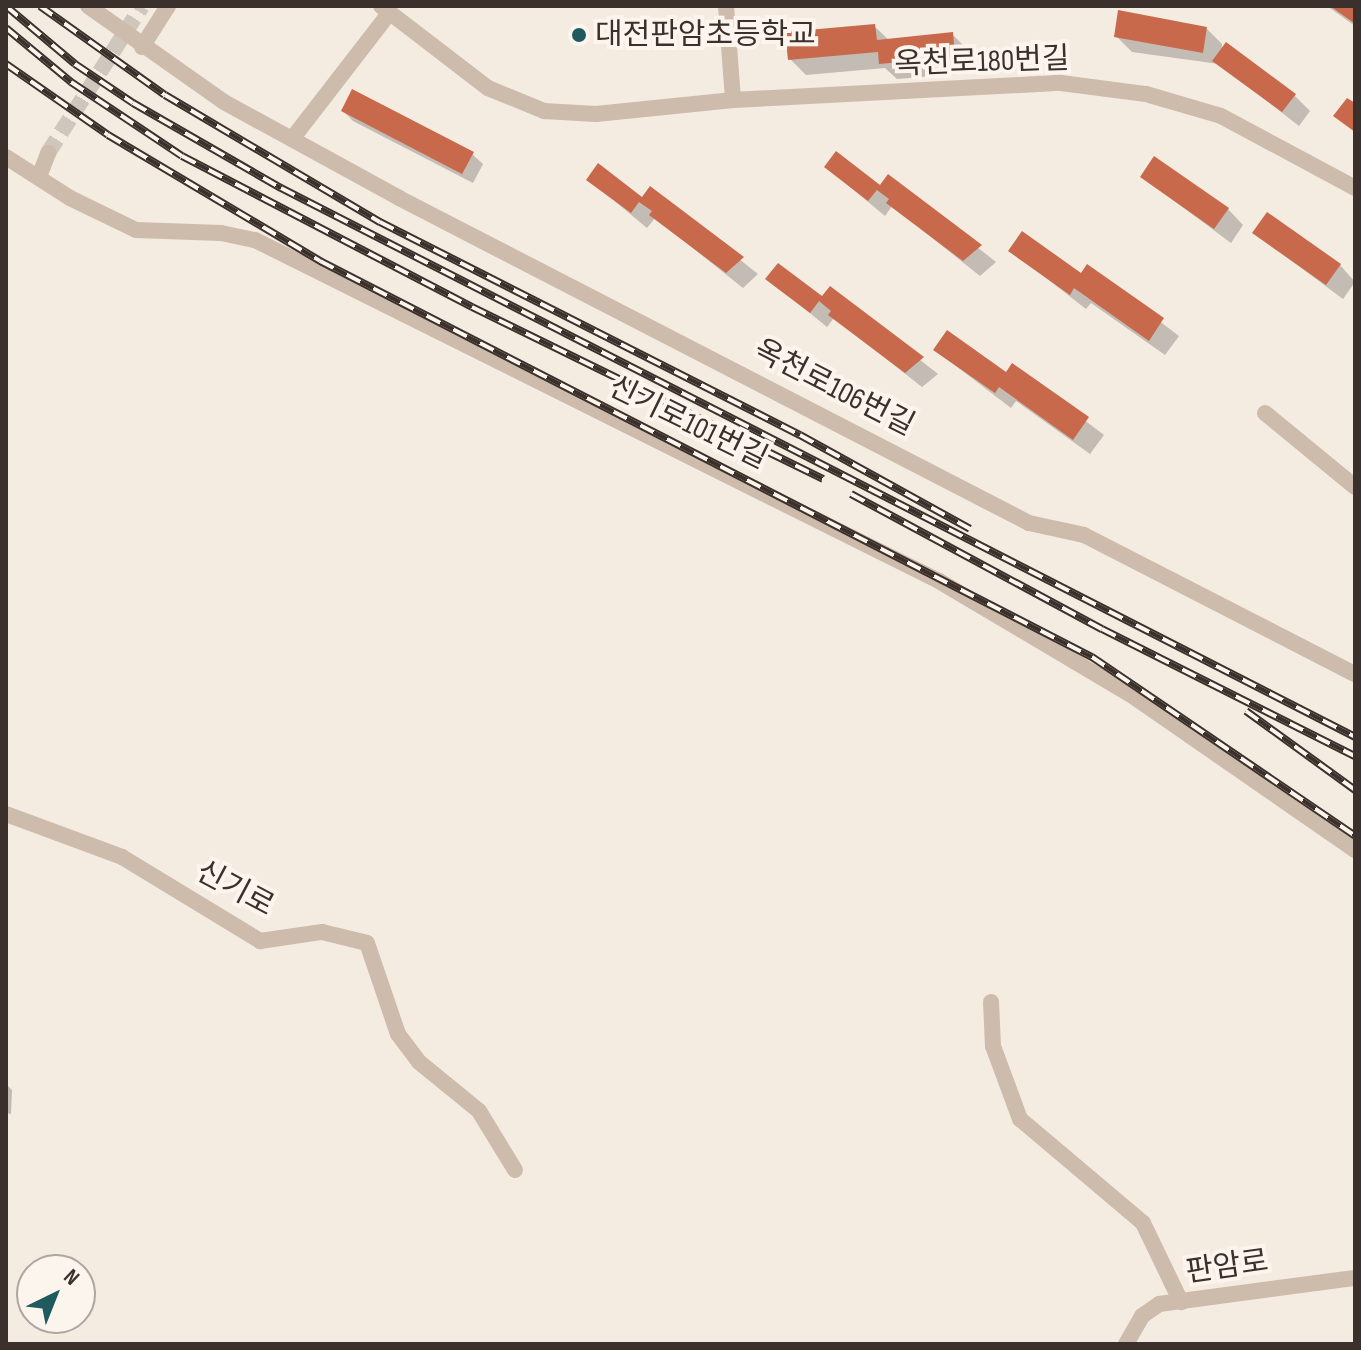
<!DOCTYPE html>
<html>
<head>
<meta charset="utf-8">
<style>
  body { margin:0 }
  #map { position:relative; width:1361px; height:1350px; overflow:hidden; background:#f4ebe1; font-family:"Sofia Sans Condensed","Noto Sans KR",sans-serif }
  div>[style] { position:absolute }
  .shadow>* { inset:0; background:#0003 }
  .building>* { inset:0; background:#c8694b }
  .minor-tunnel>* { height:16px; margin-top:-8px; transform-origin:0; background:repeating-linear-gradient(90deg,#cfc6bd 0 16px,transparent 0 24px) }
  .minor>* { height:16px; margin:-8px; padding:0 8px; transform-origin:8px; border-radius:8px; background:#cdbbac }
  .rail>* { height:8px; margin-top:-4px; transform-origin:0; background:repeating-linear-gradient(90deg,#fbf5ee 0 15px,#3b302b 0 30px); box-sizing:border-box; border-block:2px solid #3b302b }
  .dots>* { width:22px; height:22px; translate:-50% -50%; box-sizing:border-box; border:4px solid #fbf5ee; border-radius:50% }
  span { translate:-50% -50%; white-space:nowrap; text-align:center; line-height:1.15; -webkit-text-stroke:8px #fbf5ee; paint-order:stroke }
  .poi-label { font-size:30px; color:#3b302b }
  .left { translate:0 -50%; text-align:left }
  .street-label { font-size:30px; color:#3b302b }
  .frame { position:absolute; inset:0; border:8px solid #3b302b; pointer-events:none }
  .north { position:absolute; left:16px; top:1254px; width:80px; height:80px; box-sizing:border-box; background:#fbf5ee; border:2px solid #aea6a0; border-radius:50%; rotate:43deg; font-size:22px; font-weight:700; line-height:32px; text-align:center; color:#3b302b }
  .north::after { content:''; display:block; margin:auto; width:28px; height:36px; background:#1f5a5e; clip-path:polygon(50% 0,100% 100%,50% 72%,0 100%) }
</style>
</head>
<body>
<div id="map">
  <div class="shadow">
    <div style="clip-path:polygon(1327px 6px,1355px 6px,1355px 26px)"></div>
    <div style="clip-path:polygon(874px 26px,889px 40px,952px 34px,968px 50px,970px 73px,897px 79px,885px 68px,806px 75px,790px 59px)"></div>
    <div style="clip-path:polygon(1206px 28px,1222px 44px,1221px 53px,1294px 95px,1310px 111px,1299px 126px,1219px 64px,1132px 52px,1116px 36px)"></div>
    <div style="clip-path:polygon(343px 111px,472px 154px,483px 164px,473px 183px,353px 121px)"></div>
    <div style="clip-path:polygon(826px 167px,880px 187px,888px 177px,996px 262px,980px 276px,892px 206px,885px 216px)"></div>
    <div style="clip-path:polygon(1142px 177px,1228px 209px,1243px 225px,1231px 243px)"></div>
    <div style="clip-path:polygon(588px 179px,643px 200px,651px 189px,758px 274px,743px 288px,655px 218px,647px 228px)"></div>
    <div style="clip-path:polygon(1254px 233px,1340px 265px,1355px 282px,1343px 299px)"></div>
    <div style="clip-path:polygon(1011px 251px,1082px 276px,1088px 267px,1179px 336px,1165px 355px,1091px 303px,1086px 309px)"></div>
    <div style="clip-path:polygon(768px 279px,822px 299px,830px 289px,938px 374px,922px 387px,834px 318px,827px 327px)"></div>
    <div style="clip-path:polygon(935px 350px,1007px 375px,1013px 366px,1104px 435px,1090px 454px,1016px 401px,1011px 408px)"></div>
    <div style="clip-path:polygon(6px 1084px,12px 1090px,11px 1114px,6px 1113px)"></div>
  </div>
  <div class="building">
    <div style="clip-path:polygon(1330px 6px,1355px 6px,1355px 21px,1354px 23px)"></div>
    <div style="clip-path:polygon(1118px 10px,1207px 27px,1203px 53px,1114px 37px)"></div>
    <div style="clip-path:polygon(875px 24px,877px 40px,953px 32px,955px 57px,879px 64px,878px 52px,788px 60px,785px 32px)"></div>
    <div style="clip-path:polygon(1226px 42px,1296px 94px,1282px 112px,1212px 61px)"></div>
    <div style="clip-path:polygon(352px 89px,474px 152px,462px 174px,341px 111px)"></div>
    <div style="clip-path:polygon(1347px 98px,1355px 103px,1355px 132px,1333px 116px)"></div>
    <div style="clip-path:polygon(836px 151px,880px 185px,888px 174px,982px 245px,963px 261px,886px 203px,889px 199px,877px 190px,868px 201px,824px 167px)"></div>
    <div style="clip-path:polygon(1154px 156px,1229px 208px,1214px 229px,1140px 177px)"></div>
    <div style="clip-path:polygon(598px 163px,642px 197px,650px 186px,744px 257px,726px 273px,649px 215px,652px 211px,639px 202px,631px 213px,586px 180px)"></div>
    <div style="clip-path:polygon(1267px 212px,1341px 264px,1326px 285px,1252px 233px)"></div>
    <div style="clip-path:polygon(1022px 231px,1081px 273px,1087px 264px,1164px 318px,1149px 341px,1074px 288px,1070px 295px,1008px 251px)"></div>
    <div style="clip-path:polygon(778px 263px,822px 296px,830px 286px,924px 357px,905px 373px,828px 315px,831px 311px,819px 301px,810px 313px,765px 279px)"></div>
    <div style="clip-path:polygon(947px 330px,1006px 372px,1012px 363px,1089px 417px,1073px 440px,999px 387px,995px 393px,933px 350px)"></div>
  </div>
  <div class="minor-tunnel">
    <div style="left:48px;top:153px;width:174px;rotate:-57.4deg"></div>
  </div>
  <div class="minor">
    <div style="left:88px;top:6px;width:166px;rotate:35.2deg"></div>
    <div style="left:224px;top:102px;width:200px;rotate:28.7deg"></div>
    <div style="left:399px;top:198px;width:709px;rotate:27.29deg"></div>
    <div style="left:1029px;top:523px;width:56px;rotate:12.3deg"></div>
    <div style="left:1084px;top:535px;width:305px;rotate:27.2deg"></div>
    <div style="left:381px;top:6px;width:135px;rotate:37.5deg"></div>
    <div style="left:488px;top:88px;width:61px;rotate:22.3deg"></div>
    <div style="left:544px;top:111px;width:52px;rotate:3.3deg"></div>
    <div style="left:596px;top:114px;width:138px;rotate:-5.8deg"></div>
    <div style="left:733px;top:100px;width:328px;rotate:-3deg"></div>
    <div style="left:1061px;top:83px;width:86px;rotate:7.4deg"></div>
    <div style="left:1146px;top:94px;width:78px;rotate:16.3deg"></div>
    <div style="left:1221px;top:116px;width:152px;rotate:28.2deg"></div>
    <div style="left:726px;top:6px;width:94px;rotate:85.7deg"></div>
    <div style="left:142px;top:47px;width:49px;rotate:-57.6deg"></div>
    <div style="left:292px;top:139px;width:160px;rotate:-52.3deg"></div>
    <div style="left:6px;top:157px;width:76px;rotate:32.6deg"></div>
    <div style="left:70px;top:198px;width:73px;rotate:25.9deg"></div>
    <div style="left:136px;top:230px;width:85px;rotate:2deg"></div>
    <div style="left:221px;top:233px;width:35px;rotate:12deg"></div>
    <div style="left:255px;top:240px;width:764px;rotate:26.5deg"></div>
    <div style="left:939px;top:581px;width:227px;rotate:30.7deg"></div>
    <div style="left:1134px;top:697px;width:269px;rotate:34.7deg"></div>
    <div style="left:39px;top:177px;width:26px;rotate:-69deg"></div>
    <div style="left:1265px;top:413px;width:117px;rotate:39.4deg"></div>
    <div style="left:6px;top:814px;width:124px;rotate:20.3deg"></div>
    <div style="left:122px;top:857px;width:162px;rotate:31.3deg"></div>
    <div style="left:260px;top:941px;width:63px;rotate:-8.3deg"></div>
    <div style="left:322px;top:932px;width:46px;rotate:13.7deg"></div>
    <div style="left:367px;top:943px;width:96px;rotate:71.2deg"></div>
    <div style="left:398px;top:1034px;width:35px;rotate:53deg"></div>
    <div style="left:419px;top:1062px;width:77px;rotate:39.2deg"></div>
    <div style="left:479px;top:1111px;width:69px;rotate:58.6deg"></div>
    <div style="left:991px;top:1002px;width:44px;rotate:87.4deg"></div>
    <div style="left:993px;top:1046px;width:78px;rotate:69.7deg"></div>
    <div style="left:1020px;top:1119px;width:161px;rotate:40.2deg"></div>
    <div style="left:1143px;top:1223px;width:88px;rotate:64.3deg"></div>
    <div style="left:1126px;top:1344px;width:32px;rotate:-60deg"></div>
    <div style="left:1142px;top:1316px;width:21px;rotate:-35deg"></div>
    <div style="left:1159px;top:1304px;width:198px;rotate:-7.6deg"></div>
  </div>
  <div class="rail">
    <div style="left:6px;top:6px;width:90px;rotate:40deg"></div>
    <div style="left:75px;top:64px;width:70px;rotate:33.9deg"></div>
    <div style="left:133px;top:103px;width:171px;rotate:29.9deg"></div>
    <div style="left:281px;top:188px;width:1206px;rotate:27.07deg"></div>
    <div style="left:40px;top:6px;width:153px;rotate:35.5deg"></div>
    <div style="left:165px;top:95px;width:250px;rotate:30.6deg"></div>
    <div style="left:380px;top:222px;width:471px;rotate:26.9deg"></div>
    <div style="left:800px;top:435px;width:194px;rotate:28.9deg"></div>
    <div style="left:6px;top:28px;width:85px;rotate:39.7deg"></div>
    <div style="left:71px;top:82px;width:133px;rotate:33.7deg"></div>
    <div style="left:182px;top:156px;width:327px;rotate:27.5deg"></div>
    <div style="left:472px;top:307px;width:391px;rotate:26.1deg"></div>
    <div style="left:6px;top:64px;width:124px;rotate:34.8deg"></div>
    <div style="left:108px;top:135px;width:247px;rotate:30.7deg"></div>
    <div style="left:320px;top:261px;width:868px;rotate:27.16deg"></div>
    <div style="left:1092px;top:657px;width:318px;rotate:34.2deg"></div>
    <div style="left:851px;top:494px;width:285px;rotate:28.3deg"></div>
    <div style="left:1102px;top:629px;width:283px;rotate:26.7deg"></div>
    <div style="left:1246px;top:711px;width:135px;rotate:35.9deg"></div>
  </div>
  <div class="dots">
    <div style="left:579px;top:35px;background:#1f5a5e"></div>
  </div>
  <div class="poi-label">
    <span class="left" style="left:595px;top:35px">대전판암초등학교</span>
  </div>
  <div class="street-label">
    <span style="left:982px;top:62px;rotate:-2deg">옥천로180번길</span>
    <span style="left:834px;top:388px;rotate:27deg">옥천로106번길</span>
    <span style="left:688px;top:423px;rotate:26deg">신기로101번길</span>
    <span style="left:235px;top:889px;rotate:28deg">신기로</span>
    <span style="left:1227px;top:1267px;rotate:-8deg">판암로</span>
  </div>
  <div class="frame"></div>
  <div class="north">N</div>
</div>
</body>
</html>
